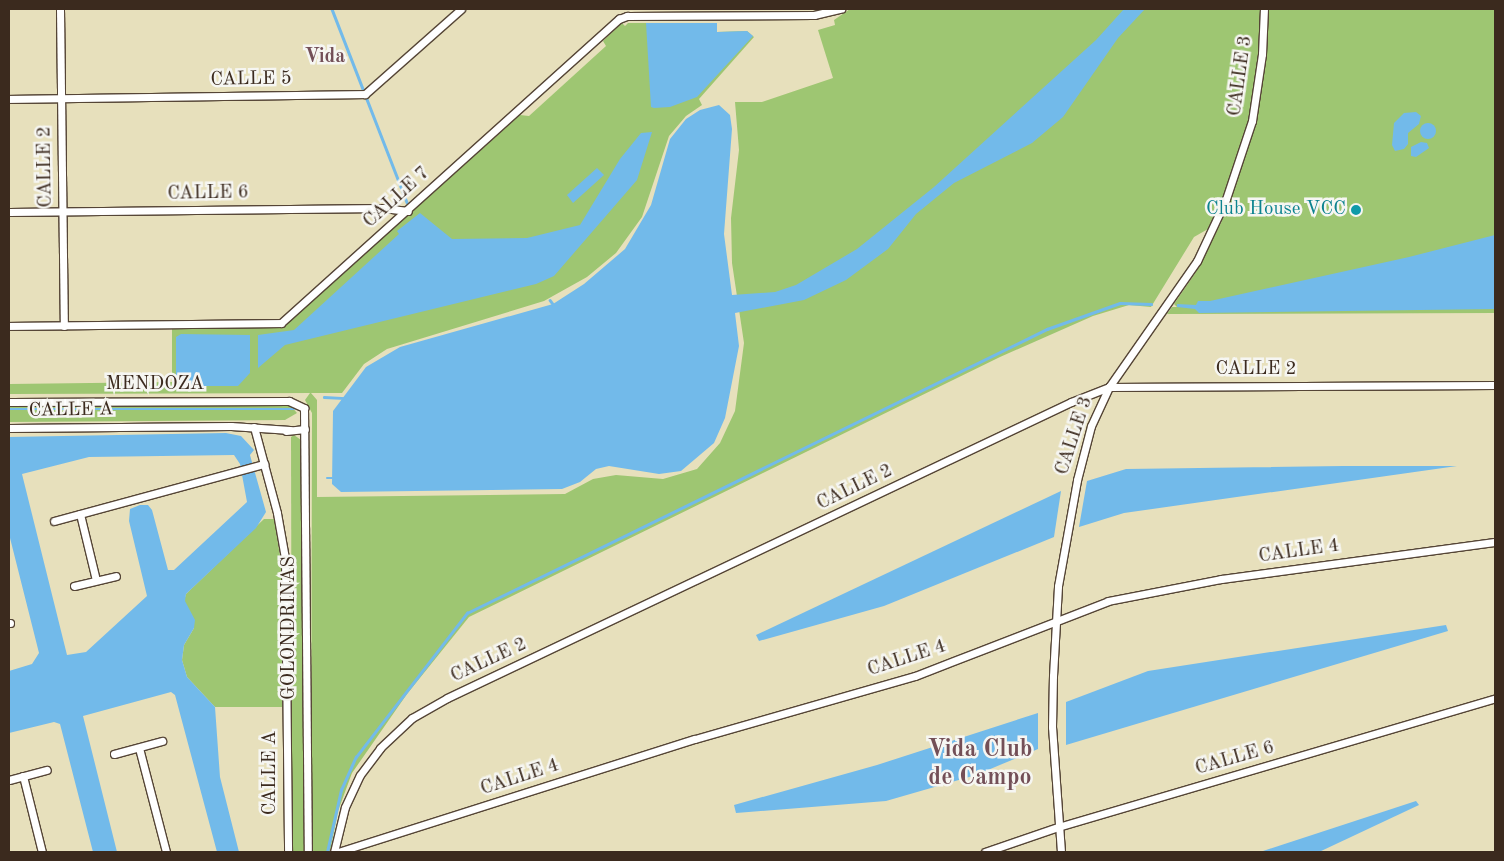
<!DOCTYPE html>
<html>
<head>
<meta charset="utf-8">
<style>
  body { margin:0 }
  #map { position:relative; width:1504px; height:861px; overflow:hidden; background:#e7e0bc; font-family:"Old Standard TT",serif }
  div>[style] { position:absolute }
  .green>* { inset:0; background:#9ec672 }
  .water>* { inset:0; background:#72baea }
  .round { border-radius:50% }
  .stream>* { height:2.5px; margin:-1.25px; padding:0 1.25px; transform-origin:1.25px; border-radius:1.25px; background:#72baea }
  .roads { filter:drop-shadow(1px 0 #554536) drop-shadow(-1px 0 #554536) drop-shadow(0 1px #554536) drop-shadow(0 -1px #554536) }
  .street>* { height:7px; margin:-3.5px; padding:0 3.5px; transform-origin:3.5px; border-radius:3.5px; background:#fff }
  .dots>* { width:14px; height:14px; translate:-50% -50%; box-sizing:border-box; border:2px solid #f6f6f2; border-radius:50% }
  span { translate:-50% -50%; white-space:nowrap; text-align:center; line-height:1.15; -webkit-text-stroke:5px #f6f6f2; paint-order:stroke }
  .street-label { font-size:19px; color:#3b2a1e }
  .culture-label { font-size:19px; color:#0d838f }
  .right { translate:-100% -50%; text-align:right }
  .neighbourhood-label { font-size:20px; color:#734f57; font-weight:700 }
  .district-label { font-size:24px; color:#734f57; font-weight:700 }
  .frame { position:absolute; inset:0; border:10px solid #3b2a1e; pointer-events:none }
</style>
</head>
<body>
<div id="map">
  <div class="green">
    <div style="clip-path:polygon(850px 9px,1495px 9px,1495px 313px,1167px 314px,1172px 307px,1177px 307px,1174px 304px,1196px 272px,1222px 221px,1194px 237px,1151px 307px,1129px 305px,1093px 316px,1000px 357px,469px 617px,407px 694px,352px 773px,338px 811px,330px 852px,311px 852px,312px 413px,305px 400px,310px 393px,9px 394px,9px 384px,172px 382px,172px 327px,283px 327px,520px 115px,529px 116px,606px 46px,603px 41px,622px 23px,625px 26px,628px 23px,717px 23px,717px 32px,747px 31px,754px 37px,699px 99px,702px 105px,686px 116px,669px 136px,642px 217px,616px 253px,587px 277px,544px 301px,387px 349px,364px 364px,342px 393px,311px 393px,317px 400px,317px 497px,565px 494px,593px 479px,616px 475px,663px 479px,697px 469px,720px 443px,735px 411px,744px 343px,732px 263px,731px 218px,739px 150px,735px 102px,762px 102px,833px 78px,818px 30px,835px 25px,834px 20px)"></div>
    <div style="clip-path:polygon(290px 405px,297px 413px,285px 420px,9px 422px,9px 406px)"></div>
    <div style="clip-path:polygon(294px 435px,301px 440px,305px 852px,292px 852px,291px 437px)"></div>
    <div style="clip-path:polygon(264px 519px,274px 519px,282px 567px,282px 707px,215px 707px,187px 677px,182px 660px,184px 645px,194px 628px,194px 620px,184px 601px,186px 594px)"></div>
  </div>
  <div class="water">
    <div style="clip-path:polygon(1124px 9px,1145px 9px,1118px 38px,1063px 117px,1032px 143px,954px 183px,916px 214px,888px 249px,846px 280px,804px 300px,735px 313px,739px 346px,725px 418px,714px 443px,681px 471px,659px 474px,609px 466px,596px 469px,580px 482px,562px 489px,341px 492px,332px 484px,333px 411px,366px 367px,400px 347px,553px 304px,584px 284px,625px 249px,651px 205px,670px 139px,686px 119px,700px 110px,719px 105px,730px 115px,732px 129px,724px 234px,732px 295px,775px 292px,796px 285px,857px 249px,934px 187px,1096px 40px)"></div>
    <div style="clip-path:polygon(646px 23px,717px 23px,717px 32px,747px 31px,753px 36px,697px 97px,670px 107px,654px 108px,651px 107px)"></div>
    <div style="clip-path:polygon(1416px 112px,1421px 116px,1419px 124px,1408px 133px,1408px 144px,1404px 149px,1395px 151px,1392px 145px,1394px 123px,1404px 113px)"></div>
    <div class="round" style="left:1420px;top:123px;width:16px;height:16px"></div>
    <div style="clip-path:polygon(652px 132px,637px 180px,554px 276px,536px 284px,285px 345px,258px 368px,258px 335px,294px 330px,399px 234px,397px 231px,420px 213px,452px 239px,527px 238px,580px 225px,620px 159px,641px 133px)"></div>
    <div style="clip-path:polygon(1421px 142px,1427px 143px,1429px 148px,1416px 157px,1411px 156px,1411px 147px)"></div>
    <div style="clip-path:polygon(597px 168px,604px 175px,573px 203px,567px 195px)"></div>
    <div style="clip-path:polygon(1495px 235px,1495px 309px,1199px 313px,1195px 309px,1177px 307px,1177px 304px,1196px 305px,1198px 301px,1210px 301px,1409px 257px)"></div>
    <div style="clip-path:polygon(181px 334px,250px 335px,250px 373px,238px 386px,180px 386px,176px 382px,176px 337px)"></div>
    <div style="clip-path:polygon(evenodd,226px 433px,241px 436px,254px 450px,250px 455px,266px 512px,256px 528px,186px 594px,185px 601px,195px 620px,194px 628px,184px 645px,182px 660px,187px 677px,215px 707px,220px 777px,239px 852px,217px 852px,175px 695px,171px 692px,83px 716px,117px 852px,93px 852px,60px 724px,54px 722px,9px 733px,9px 671px,32px 664px,39px 653px,9px 534px,9px 437px,226px 433px,234px 455px,240px 464px,247px 502px,174px 570px,168px 570px,152px 510px,148px 505px,140px 505px,130px 509px,129px 521px,147px 596px,86px 652px,67px 655px,22px 474px,89px 457px,234px 455px)"></div>
    <div style="clip-path:polygon(1343px 466px,1457px 466px,1124px 513px,1079px 527px,1087px 481px,1126px 469px)"></div>
    <div style="clip-path:polygon(1061px 491px,1054px 537px,884px 606px,759px 641px,756px 635px)"></div>
    <div style="clip-path:polygon(1446px 625px,1448px 631px,1066px 745px,1066px 702px,1148px 671px)"></div>
    <div style="clip-path:polygon(1038px 713px,1038px 749px,976px 775px,886px 801px,736px 813px,734px 805px,877px 765px)"></div>
    <div style="clip-path:polygon(1416px 801px,1419px 805px,1319px 852px,1260px 852px)"></div>
  </div>
  <div class="stream">
    <div style="left:332px;top:9px;width:207px;rotate:68.8deg"></div>
    <div style="left:550px;top:300px;width:5px;rotate:53deg"></div>
    <div style="left:324px;top:397px;width:21px;rotate:3deg"></div>
    <div style="left:9px;top:409px;width:285px"></div>
    <div style="left:327px;top:478px;width:5px"></div>
    <div style="left:327px;top:852px;width:64px;rotate:-77.3deg"></div>
    <div style="left:341px;top:790px;width:36px;rotate:-66deg"></div>
    <div style="left:356px;top:757px;width:182px;rotate:-52.4deg"></div>
    <div style="left:467px;top:613px;width:646px;rotate:-26.09deg"></div>
    <div style="left:1047px;top:329px;width:77px;rotate:-19.6deg"></div>
    <div style="left:1120px;top:303px;width:31px;rotate:2deg"></div>
  </div>
  <div class="roads">
    <div class="street">
      <div style="left:60px;top:9px;width:317px;rotate:89.3deg"></div>
      <div style="left:9px;top:99px;width:356px;rotate:-0.8deg"></div>
      <div style="left:365px;top:94px;width:128px;rotate:-41.5deg"></div>
      <div style="left:9px;top:212px;width:374px;rotate:-0.6deg"></div>
      <div style="left:383px;top:208px;width:25px;rotate:7deg"></div>
      <div style="left:9px;top:326px;width:272px;rotate:-0.6deg"></div>
      <div style="left:281px;top:323px;width:455px;rotate:-42deg"></div>
      <div style="left:619px;top:19px;width:9px;rotate:-21deg"></div>
      <div style="left:627px;top:16px;width:187px;rotate:-0.3deg"></div>
      <div style="left:814px;top:15px;width:28px;rotate:-13deg"></div>
      <div style="left:9px;top:402px;width:280px;rotate:-0.2deg"></div>
      <div style="left:289px;top:401px;width:17px;rotate:25deg"></div>
      <div style="left:304px;top:408px;width:444px;rotate:89.5deg"></div>
      <div style="left:254px;top:427px;width:89px;rotate:75deg"></div>
      <div style="left:277px;top:513px;width:46px;rotate:79.9deg"></div>
      <div style="left:285px;top:558px;width:294px;rotate:89.4deg"></div>
      <div style="left:9px;top:428px;width:222px;rotate:-0.5deg"></div>
      <div style="left:231px;top:426px;width:59px;rotate:3.9deg"></div>
      <div style="left:286px;top:431px;width:19px;rotate:-6deg"></div>
      <div style="left:80px;top:514px;width:68px;rotate:76.4deg"></div>
      <div style="left:54px;top:521px;width:218px;rotate:-15.2deg"></div>
      <div style="left:74px;top:586px;width:43px;rotate:-13.4deg"></div>
      <div style="left:9px;top:623px;width:1px"></div>
      <div style="left:139px;top:748px;width:107px;rotate:75.4deg"></div>
      <div style="left:114px;top:754px;width:50px;rotate:-15.2deg"></div>
      <div style="left:23px;top:776px;width:78px;rotate:76deg"></div>
      <div style="left:9px;top:780px;width:39px;rotate:-15deg"></div>
      <div style="left:334px;top:852px;width:46px;rotate:-76.3deg"></div>
      <div style="left:345px;top:807px;width:35px;rotate:-65deg"></div>
      <div style="left:360px;top:775px;width:34px;rotate:-53deg"></div>
      <div style="left:380px;top:748px;width:44px;rotate:-43.2deg"></div>
      <div style="left:412px;top:718px;width:40px;rotate:-29.7deg"></div>
      <div style="left:447px;top:698px;width:691px;rotate:-25.38deg"></div>
      <div style="left:1071px;top:402px;width:41px;rotate:-21.5deg"></div>
      <div style="left:1109px;top:387px;width:386px;rotate:-0.3deg"></div>
      <div style="left:338px;top:852px;width:374px;rotate:-17.6deg"></div>
      <div style="left:695px;top:739px;width:229px;rotate:-16deg"></div>
      <div style="left:915px;top:676px;width:207px;rotate:-21.2deg"></div>
      <div style="left:1108px;top:601px;width:115px;rotate:-11deg"></div>
      <div style="left:1221px;top:579px;width:276px;rotate:-7.7deg"></div>
      <div style="left:985px;top:852px;width:77px;rotate:-18.9deg"></div>
      <div style="left:1058px;top:827px;width:456px;rotate:-16.4deg"></div>
      <div style="left:1061px;top:852px;width:125px;rotate:-94.1deg"></div>
      <div style="left:1052px;top:727px;width:51px;rotate:-88.9deg"></div>
      <div style="left:1053px;top:676px;width:90px;rotate:-86.8deg"></div>
      <div style="left:1058px;top:586px;width:108px;rotate:-79.8deg"></div>
      <div style="left:1077px;top:480px;width:56px;rotate:-75.5deg"></div>
      <div style="left:1091px;top:426px;width:43px;rotate:-65.2deg"></div>
      <div style="left:1109px;top:387px;width:154px;rotate:-55.1deg"></div>
      <div style="left:1197px;top:261px;width:68px;rotate:-64.9deg"></div>
      <div style="left:1226px;top:199px;width:82px;rotate:-71.6deg"></div>
      <div style="left:1252px;top:121px;width:68px;rotate:-81.5deg"></div>
      <div style="left:1262px;top:54px;width:45px;rotate:-87.5deg"></div>
    </div>
  </div>
  <div class="dots">
    <div style="left:1356px;top:210px;background:#0f9aa8"></div>
  </div>
  <div class="street-label">
    <span style="left:1241px;top:76px;rotate:-82deg">CALLE 3</span>
    <span style="left:251px;top:80px;rotate:-1deg">CALLE 5</span>
    <span style="left:46px;top:167px;rotate:-91deg">CALLE 2</span>
    <span style="left:208px;top:194px;rotate:-1deg">CALLE 6</span>
    <span style="left:397px;top:198px;rotate:-42deg">CALLE 7</span>
    <span style="left:1256px;top:370px">CALLE 2</span>
    <span style="left:155px;top:385px">MENDOZA</span>
    <span style="left:71px;top:411px;rotate:-1deg">CALLE A</span>
    <span style="left:1075px;top:436px;rotate:-72deg">CALLE 3</span>
    <span style="left:855px;top:488px;rotate:-26deg">CALLE 2</span>
    <span style="left:1299px;top:552px;rotate:-8deg">CALLE 4</span>
    <span style="left:290px;top:628px;rotate:-90deg">GOLONDRINAS</span>
    <span style="left:907px;top:659px;rotate:-18deg">CALLE 4</span>
    <span style="left:489px;top:661px;rotate:-25deg">CALLE 2</span>
    <span style="left:1235px;top:759px;rotate:-16deg">CALLE 6</span>
    <span style="left:271px;top:773px;rotate:-90deg">CALLE A</span>
    <span style="left:520px;top:778px;rotate:-18deg">CALLE 4</span>
  </div>
  <div class="culture-label">
    <span class="right" style="left:1346px;top:210px">Club House VCC</span>
  </div>
  <div class="neighbourhood-label">
    <span style="left:325px;top:57px">Vida</span>
  </div>
  <div class="district-label">
    <span style="left:980px;top:765px">Vida Club<br>de Campo</span>
  </div>
  <div class="frame"></div>
</div>
</body>
</html>
